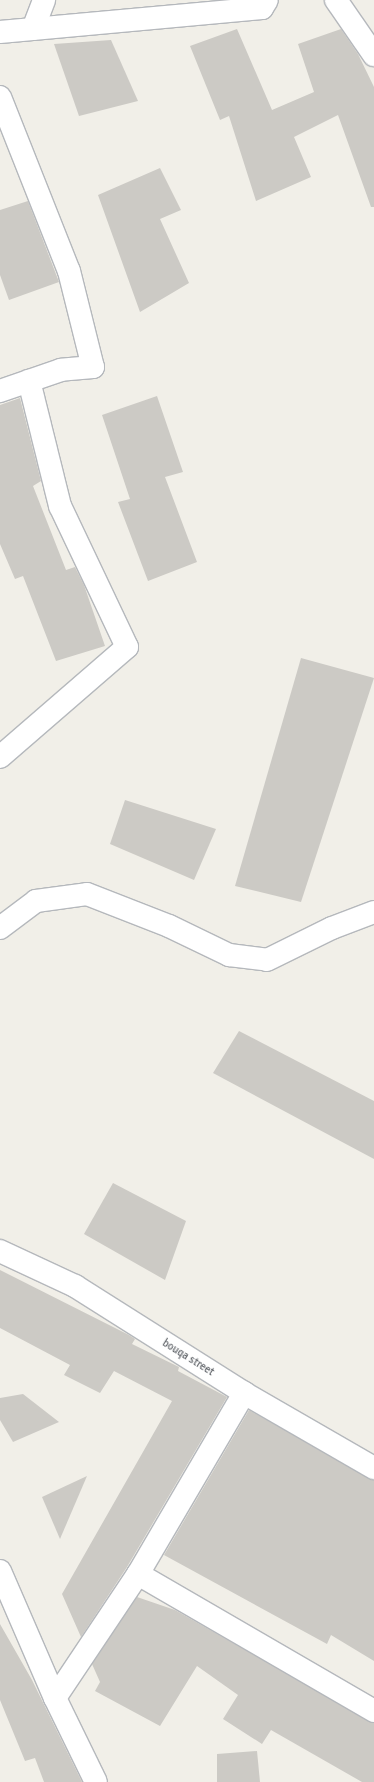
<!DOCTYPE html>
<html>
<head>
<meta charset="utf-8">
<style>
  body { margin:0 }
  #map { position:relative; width:374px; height:1782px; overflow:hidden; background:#f1efe8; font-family:Signika,sans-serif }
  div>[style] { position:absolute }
  .building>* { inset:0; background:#cccac5 }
  .roads { filter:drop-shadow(1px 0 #b5b8bc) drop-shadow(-1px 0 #b5b8bc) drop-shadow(0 1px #b5b8bc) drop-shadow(0 -1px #b5b8bc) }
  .minor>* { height:22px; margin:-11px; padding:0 11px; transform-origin:11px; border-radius:11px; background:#fff }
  span { translate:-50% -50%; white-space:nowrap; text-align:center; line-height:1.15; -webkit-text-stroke:4px #fff; paint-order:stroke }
  .street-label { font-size:11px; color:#5f6368 }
</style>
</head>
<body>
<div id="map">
  <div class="building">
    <div style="clip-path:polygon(237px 29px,272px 110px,314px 92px,298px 44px,341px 29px,358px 54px,374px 87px,374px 207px,371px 207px,338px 115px,294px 137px,311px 177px,256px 201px,229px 116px,220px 120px,190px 46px)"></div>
    <div style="clip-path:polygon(111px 40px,138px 101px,79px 116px,54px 44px)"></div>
    <div style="clip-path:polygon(160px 168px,181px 210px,160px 219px,189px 283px,140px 312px,98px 195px)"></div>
    <div style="clip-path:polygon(28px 201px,59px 282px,9px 300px,0 275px,0 210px)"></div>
    <div style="clip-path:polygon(157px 396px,183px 472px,165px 477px,197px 562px,148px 581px,118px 502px,130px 499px,102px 415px)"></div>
    <div style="clip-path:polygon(20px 398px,41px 481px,33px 486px,66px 570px,75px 567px,84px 585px,105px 646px,56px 661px,23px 576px,15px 579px,0 544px,0 405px)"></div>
    <div style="clip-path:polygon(301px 658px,374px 678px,301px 902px,235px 886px)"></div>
    <div style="clip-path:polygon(125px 800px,216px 829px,194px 880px,110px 844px)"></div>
    <div style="clip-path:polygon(239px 1031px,374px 1101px,374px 1159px,213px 1073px)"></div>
    <div style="clip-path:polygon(113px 1183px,186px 1221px,165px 1280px,84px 1234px)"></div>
    <div style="clip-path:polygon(0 1270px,129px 1335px,135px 1339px,132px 1344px,179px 1367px,178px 1371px,227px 1397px,127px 1567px,81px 1637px,62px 1594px,172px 1401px,114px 1371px,100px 1393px,64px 1375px,70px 1365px,0 1328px)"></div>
    <div style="clip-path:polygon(23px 1394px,59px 1422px,13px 1442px,0 1420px,0 1398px)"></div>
    <div style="clip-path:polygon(249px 1410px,374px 1480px,374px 1661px,331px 1635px,327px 1644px,164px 1555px)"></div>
    <div style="clip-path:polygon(87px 1476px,60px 1539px,42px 1497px)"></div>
    <div style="clip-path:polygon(137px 1597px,175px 1610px,374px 1723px,374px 1782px,362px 1782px,271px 1730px,262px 1744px,223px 1719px,238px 1695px,197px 1666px,160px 1726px,95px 1691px,100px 1682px,92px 1664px)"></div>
    <div style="clip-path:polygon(0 1624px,32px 1680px,82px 1782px,44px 1782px,35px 1758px,25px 1761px,0 1700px)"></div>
    <div style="clip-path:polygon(257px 1751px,260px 1782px,217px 1782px,217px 1754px)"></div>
  </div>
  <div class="roads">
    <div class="minor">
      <div style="left:336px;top:0;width:67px;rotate:55.4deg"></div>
      <div style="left:33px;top:29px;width:31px;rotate:-69deg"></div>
      <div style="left:0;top:32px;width:263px;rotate:-5.2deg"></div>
      <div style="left:262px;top:8px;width:9px;rotate:-58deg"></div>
      <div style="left:0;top:97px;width:187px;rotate:68.4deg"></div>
      <div style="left:69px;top:271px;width:99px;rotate:76deg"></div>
      <div style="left:93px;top:367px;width:32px;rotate:175deg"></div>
      <div style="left:61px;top:370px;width:65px;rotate:161deg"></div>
      <div style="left:0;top:757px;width:168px;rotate:-40.9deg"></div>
      <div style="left:127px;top:647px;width:156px;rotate:-115.4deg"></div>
      <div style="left:60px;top:506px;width:129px;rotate:-103.9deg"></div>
      <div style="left:0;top:928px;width:45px;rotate:-36.9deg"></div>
      <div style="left:36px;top:901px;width:51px;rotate:-7.8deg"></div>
      <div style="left:87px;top:894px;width:88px;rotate:21.3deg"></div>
      <div style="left:169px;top:926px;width:67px;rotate:25.8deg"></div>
      <div style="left:229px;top:955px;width:38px;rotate:7deg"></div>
      <div style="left:267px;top:960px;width:72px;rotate:-26.2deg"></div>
      <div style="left:332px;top:928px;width:45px;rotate:-20.9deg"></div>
      <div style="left:0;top:1251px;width:83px;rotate:25deg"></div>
      <div style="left:75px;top:1286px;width:200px;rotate:32.3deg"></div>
      <div style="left:244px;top:1393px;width:150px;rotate:30deg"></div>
      <div style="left:0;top:1571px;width:138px;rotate:66.6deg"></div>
      <div style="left:55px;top:1698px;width:93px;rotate:64deg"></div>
      <div style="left:138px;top:1574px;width:273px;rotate:30.1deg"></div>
      <div style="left:55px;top:1698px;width:149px;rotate:-56.2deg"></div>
      <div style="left:138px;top:1574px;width:210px;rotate:-59.6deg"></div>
    </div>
  </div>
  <div class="street-label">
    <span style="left:188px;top:1358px;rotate:32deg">bouqa street</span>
  </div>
</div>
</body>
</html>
